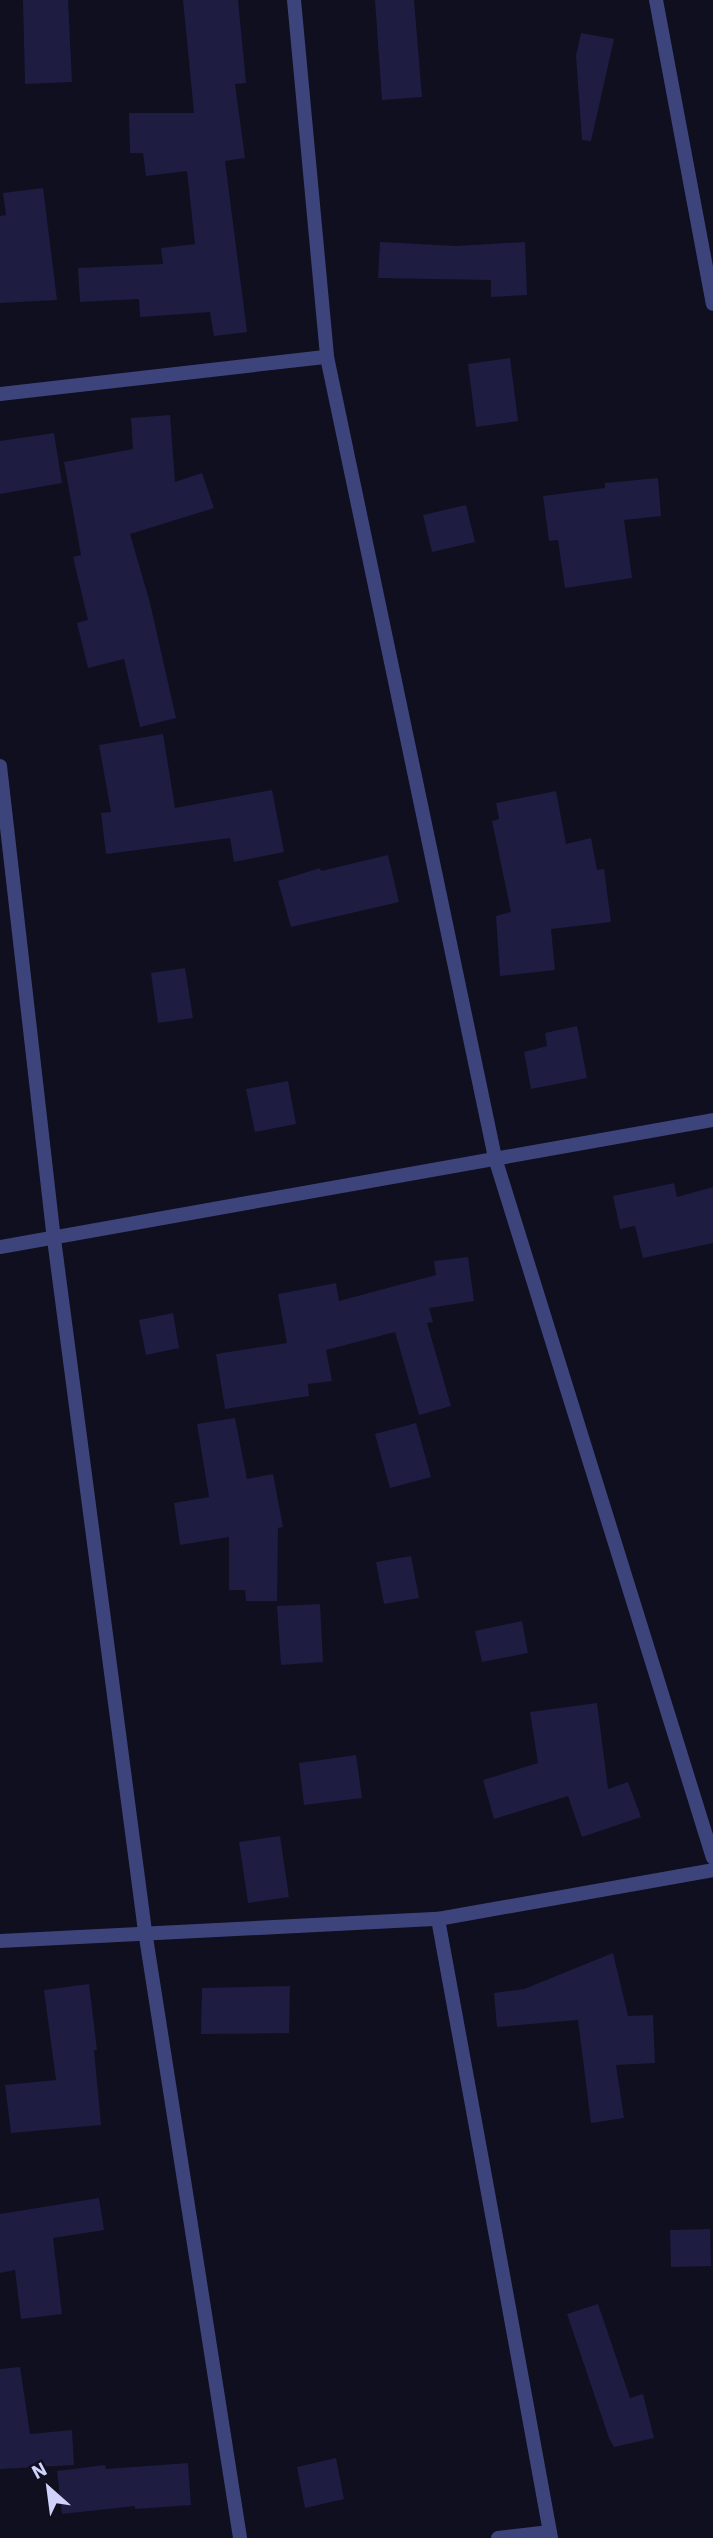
<!DOCTYPE html>
<html>
<head>
<meta charset="utf-8">
<style>
  body { margin:0 }
  #map { position:relative; width:713px; height:2538px; overflow:hidden; background:#0f0f20; font-family:"IBM Plex Sans",sans-serif }
  div>[style] { position:absolute }
  .building>* { inset:0; background:#1e1c40 }
  .street>* { height:14px; margin:-7px; padding:0 7px; transform-origin:7px; border-radius:7px; background:#3d447c }
  span { translate:-50% -50%; white-space:nowrap; text-align:center; line-height:1.15; -webkit-text-stroke:6px #0f0f20; paint-order:stroke }
  .north { position:absolute; left:14px; top:2454px; width:70px; height:70px; -webkit-text-stroke:5px #0f0f20; paint-order:stroke; rotate:332deg; font-size:19px; font-weight:700; line-height:28px; text-align:center; color:#d1d2fc }
  .north::after { content:''; display:block; margin:auto; width:24px; height:32px; background:#d1d2fc; clip-path:polygon(50% 0,100% 100%,50% 72%,0 100%) }
</style>
</head>
<body>
<div id="map">
  <div class="building">
    <div style="clip-path:polygon(23px 0,68px 0,72px 82px,25px 84px)"></div>
    <div style="clip-path:polygon(183px 0,238px 0,246px 83px,235px 84px,245px 158px,225px 161px,247px 332px,214px 336px,210px 312px,140px 317px,139px 299px,80px 302px,78px 268px,163px 264px,161px 248px,195px 244px,187px 171px,146px 176px,143px 153px,130px 153px,129px 113px,194px 113px)"></div>
    <div style="clip-path:polygon(375px 0,414px 0,422px 97px,382px 100px)"></div>
    <div style="clip-path:polygon(581px 33px,614px 39px,591px 141px,582px 140px,576px 56px)"></div>
    <div style="clip-path:polygon(43px 188px,57px 300px,0 303px,0 216px,6px 215px,3px 193px)"></div>
    <div style="clip-path:polygon(380px 242px,456px 246px,525px 242px,527px 295px,491px 297px,491px 280px,378px 278px)"></div>
    <div style="clip-path:polygon(510px 358px,518px 421px,476px 427px,468px 364px)"></div>
    <div style="clip-path:polygon(170px 415px,175px 482px,202px 473px,214px 508px,130px 534px,150px 603px,176px 718px,140px 727px,124px 659px,88px 668px,77px 623px,88px 620px,73px 557px,81px 555px,64px 462px,133px 449px,131px 418px)"></div>
    <div style="clip-path:polygon(54px 433px,62px 483px,0 494px,0 441px)"></div>
    <div style="clip-path:polygon(658px 478px,661px 516px,624px 520px,632px 578px,565px 588px,558px 540px,549px 541px,543px 496px,605px 488px,605px 483px)"></div>
    <div style="clip-path:polygon(466px 505px,475px 542px,432px 552px,423px 515px)"></div>
    <div style="clip-path:polygon(163px 734px,175px 808px,272px 790px,284px 852px,234px 862px,230px 838px,106px 854px,101px 813px,111px 812px,99px 745px)"></div>
    <div style="clip-path:polygon(556px 791px,566px 844px,591px 838px,597px 870px,604px 869px,611px 922px,551px 929px,555px 970px,500px 976px,496px 916px,511px 912px,492px 821px,499px 819px,496px 803px)"></div>
    <div style="clip-path:polygon(388px 855px,399px 902px,291px 927px,278px 881px,320px 868px,321px 871px)"></div>
    <div style="clip-path:polygon(185px 968px,193px 1018px,158px 1023px,151px 973px)"></div>
    <div style="clip-path:polygon(577px 1026px,587px 1078px,531px 1089px,524px 1052px,547px 1046px,545px 1033px)"></div>
    <div style="clip-path:polygon(288px 1081px,296px 1124px,255px 1132px,246px 1089px)"></div>
    <div style="clip-path:polygon(674px 1183px,677px 1197px,713px 1187px,713px 1243px,643px 1258px,635px 1226px,620px 1229px,613px 1196px)"></div>
    <div style="clip-path:polygon(468px 1257px,474px 1301px,429px 1308px,433px 1322px,427px 1323px,451px 1406px,419px 1415px,395px 1332px,326px 1350px,332px 1381px,308px 1384px,309px 1396px,225px 1409px,216px 1354px,287px 1343px,278px 1294px,336px 1283px,339px 1301px,436px 1275px,434px 1261px)"></div>
    <div style="clip-path:polygon(173px 1313px,179px 1348px,146px 1355px,139px 1320px)"></div>
    <div style="clip-path:polygon(235px 1418px,247px 1479px,273px 1474px,283px 1527px,278px 1528px,277px 1601px,246px 1601px,245px 1590px,229px 1590px,229px 1537px,180px 1545px,174px 1503px,209px 1497px,197px 1424px)"></div>
    <div style="clip-path:polygon(416px 1423px,431px 1477px,390px 1488px,375px 1434px)"></div>
    <div style="clip-path:polygon(411px 1556px,419px 1598px,384px 1604px,376px 1562px)"></div>
    <div style="clip-path:polygon(320px 1604px,323px 1662px,281px 1665px,277px 1606px)"></div>
    <div style="clip-path:polygon(522px 1621px,528px 1653px,482px 1662px,475px 1631px)"></div>
    <div style="clip-path:polygon(597px 1703px,608px 1789px,628px 1782px,641px 1817px,582px 1837px,568px 1796px,494px 1819px,483px 1780px,538px 1763px,530px 1712px)"></div>
    <div style="clip-path:polygon(356px 1755px,362px 1798px,304px 1805px,299px 1763px)"></div>
    <div style="clip-path:polygon(280px 1836px,289px 1897px,248px 1903px,239px 1842px)"></div>
    <div style="clip-path:polygon(613px 1953px,628px 2016px,653px 2015px,655px 2063px,616px 2065px,624px 2118px,591px 2123px,578px 2020px,497px 2027px,494px 1993px,524px 1989px)"></div>
    <div style="clip-path:polygon(89px 1984px,97px 2050px,94px 2050px,101px 2125px,11px 2133px,5px 2085px,56px 2080px,44px 1990px)"></div>
    <div style="clip-path:polygon(290px 1986px,289px 2033px,201px 2034px,202px 1988px)"></div>
    <div style="clip-path:polygon(99px 2198px,104px 2230px,53px 2238px,62px 2314px,21px 2319px,15px 2270px,0 2273px,0 2214px)"></div>
    <div style="clip-path:polygon(710px 2229px,711px 2266px,671px 2267px,670px 2230px)"></div>
    <div style="clip-path:polygon(598px 2304px,630px 2398px,643px 2394px,654px 2438px,614px 2447px,609px 2438px,567px 2314px)"></div>
    <div style="clip-path:polygon(20px 2367px,30px 2434px,72px 2430px,74px 2465px,0 2469px,0 2369px)"></div>
    <div style="clip-path:polygon(336px 2458px,344px 2499px,305px 2508px,297px 2467px)"></div>
    <div style="clip-path:polygon(188px 2463px,191px 2505px,135px 2509px,135px 2506px,62px 2514px,57px 2471px,105px 2465px,106px 2469px)"></div>
  </div>
  <div class="street">
    <div style="left:294px;top:0;width:359px;rotate:84.7deg"></div>
    <div style="left:327px;top:357px;width:818px;rotate:78.15deg"></div>
    <div style="left:495px;top:1158px;width:733px;rotate:72.7deg"></div>
    <div style="left:656px;top:0;width:309px;rotate:79.4deg"></div>
    <div style="left:0;top:394px;width:329px;rotate:-6.5deg"></div>
    <div style="left:0;top:766px;width:476px;rotate:83.5deg"></div>
    <div style="left:54px;top:1239px;width:698px;rotate:82.51deg"></div>
    <div style="left:145px;top:1931px;width:614px;rotate:81.1deg"></div>
    <div style="left:0;top:1247px;width:724px;rotate:-10.1deg"></div>
    <div style="left:438px;top:1919px;width:629px;rotate:79.65deg"></div>
    <div style="left:0;top:1941px;width:439px;rotate:-2.9deg"></div>
    <div style="left:438px;top:1919px;width:279px;rotate:-10.1deg"></div>
    <div style="left:498px;top:2538px;width:52px;rotate:-6.6deg"></div>
  </div>
  <div class="north">N</div>
</div>
</body>
</html>
